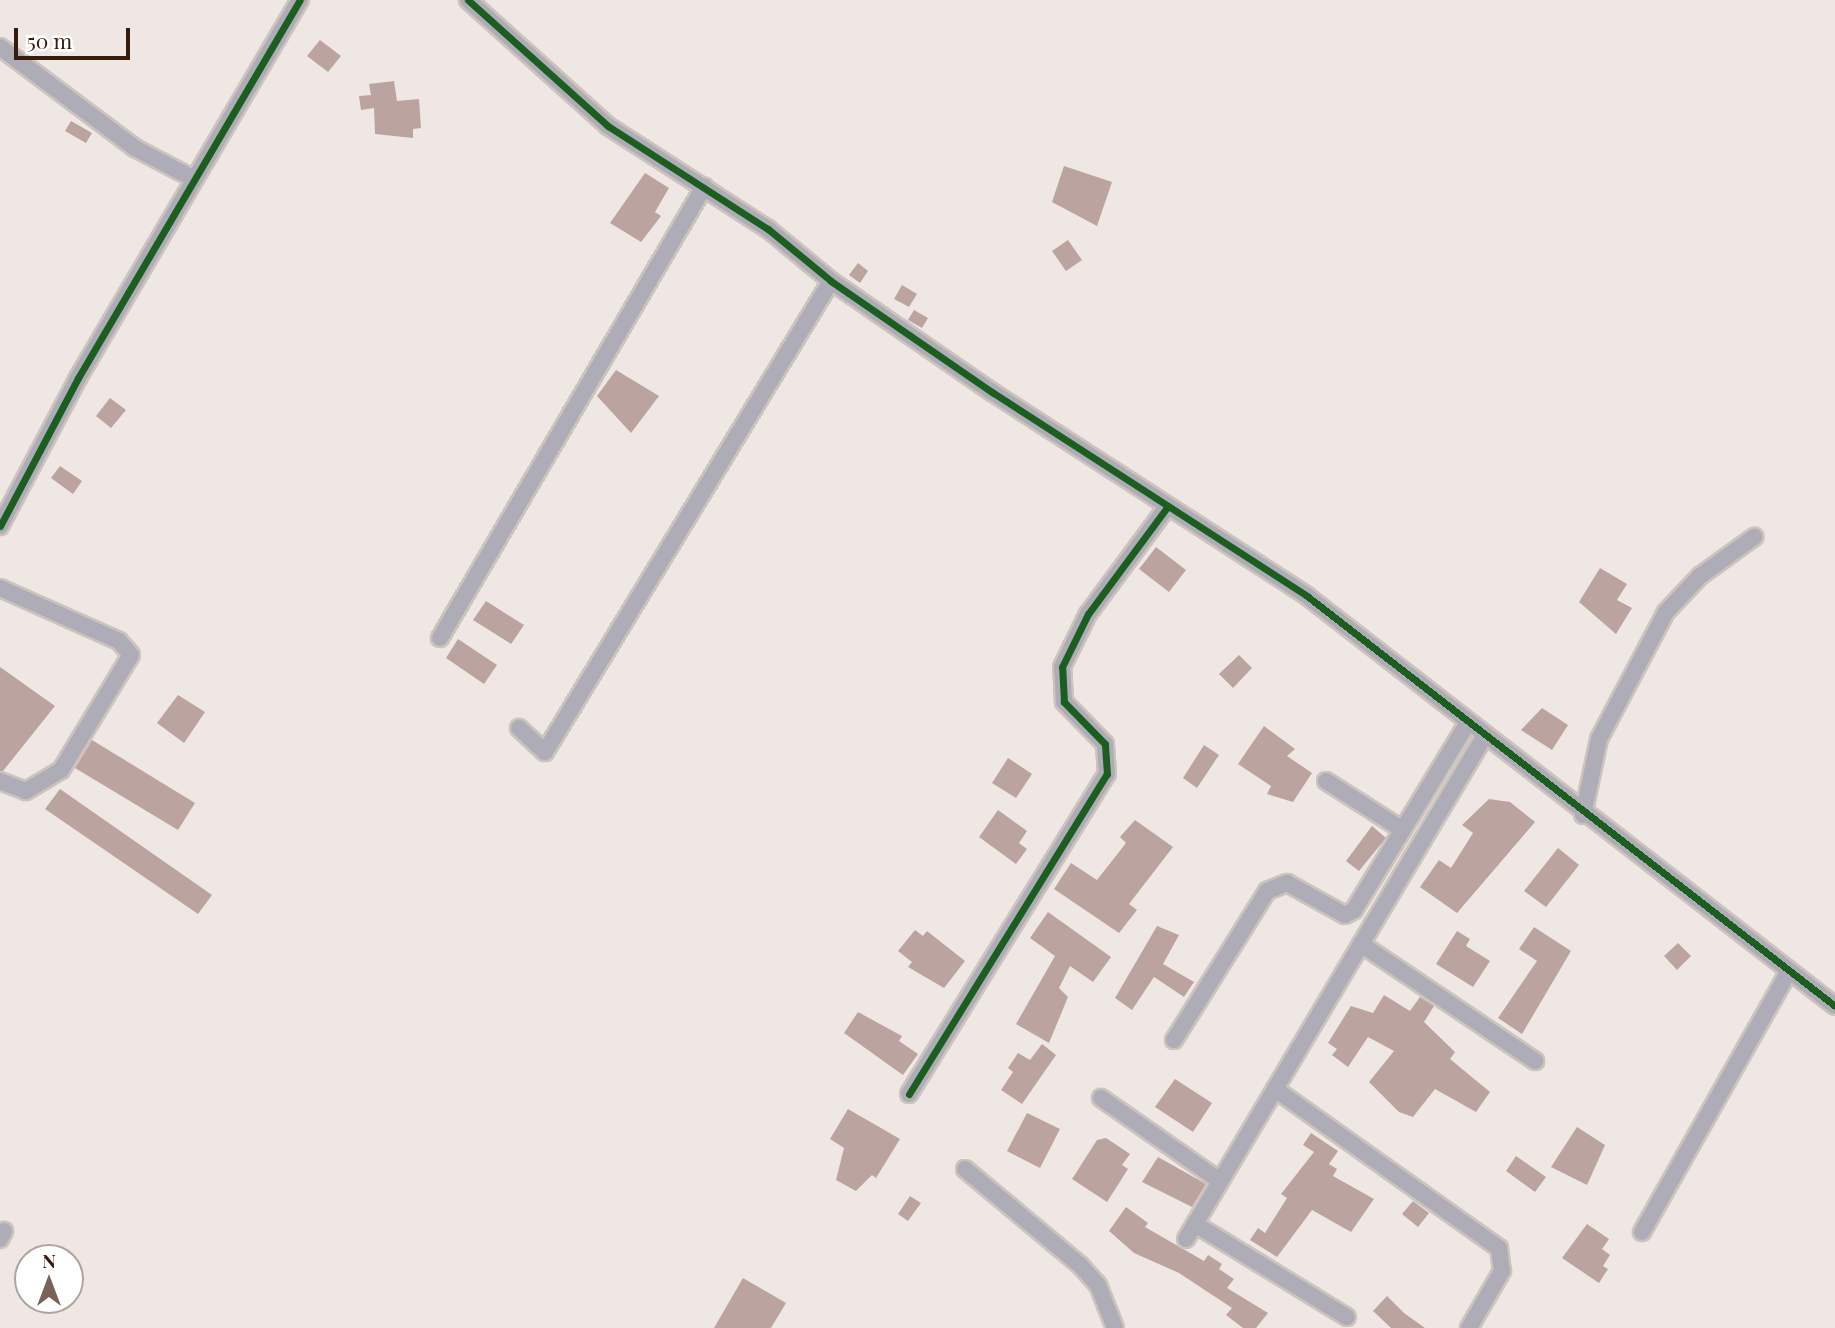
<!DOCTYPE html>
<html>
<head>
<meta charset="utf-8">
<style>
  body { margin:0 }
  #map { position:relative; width:1835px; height:1328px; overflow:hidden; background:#efe7e3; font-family:"Playfair Display",serif }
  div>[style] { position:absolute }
  .building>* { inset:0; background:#bba49f }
  .roads { filter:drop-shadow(2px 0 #cdc3bd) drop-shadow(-2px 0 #cdc3bd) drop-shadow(0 2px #cdc3bd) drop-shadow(0 -2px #cdc3bd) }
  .minor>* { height:16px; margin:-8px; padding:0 8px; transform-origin:8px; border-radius:8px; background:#aeacb7 }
  .cycleway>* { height:7px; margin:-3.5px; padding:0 3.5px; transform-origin:3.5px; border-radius:3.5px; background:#1b5e20 }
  span { translate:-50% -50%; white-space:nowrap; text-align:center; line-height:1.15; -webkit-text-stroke:7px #fff; paint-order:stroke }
  .north { position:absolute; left:14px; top:1244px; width:70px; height:70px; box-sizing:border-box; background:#fff; border:2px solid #afa49d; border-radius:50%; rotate:0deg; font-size:19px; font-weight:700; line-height:28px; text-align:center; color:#361c0b }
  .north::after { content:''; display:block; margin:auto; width:24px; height:32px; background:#776357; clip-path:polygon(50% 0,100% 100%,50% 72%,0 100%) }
  .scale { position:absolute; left:14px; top:28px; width:116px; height:32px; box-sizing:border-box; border:4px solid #361c0b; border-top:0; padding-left:9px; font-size:21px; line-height:24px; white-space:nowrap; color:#361c0b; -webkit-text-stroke:5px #fff; paint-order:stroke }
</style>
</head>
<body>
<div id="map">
  <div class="building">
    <div style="clip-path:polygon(320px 40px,341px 56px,328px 72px,307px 56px)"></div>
    <div style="clip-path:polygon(394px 81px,397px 101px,419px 99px,421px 128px,413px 129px,413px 138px,375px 134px,374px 108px,361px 110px,359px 96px,371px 95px,369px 84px)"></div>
    <div style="clip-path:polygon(71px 121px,92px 133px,86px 143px,65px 131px)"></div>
    <div style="clip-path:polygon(1064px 166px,1112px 182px,1097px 226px,1052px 202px)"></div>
    <div style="clip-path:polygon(645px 173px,669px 188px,655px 212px,661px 216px,641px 242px,610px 223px)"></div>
    <div style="clip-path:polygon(1068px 240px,1082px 260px,1066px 271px,1052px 251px)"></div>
    <div style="clip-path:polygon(858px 263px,868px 271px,860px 283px,849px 275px)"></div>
    <div style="clip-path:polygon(902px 285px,917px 294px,909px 307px,894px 299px)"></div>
    <div style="clip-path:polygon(914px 310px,928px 318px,922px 328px,908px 320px)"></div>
    <div style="clip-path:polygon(616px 370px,659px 396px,631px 433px,597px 396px)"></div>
    <div style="clip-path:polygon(110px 398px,126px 410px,111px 428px,96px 416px)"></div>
    <div style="clip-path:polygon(60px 466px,82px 481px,73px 494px,51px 478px)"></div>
    <div style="clip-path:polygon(1156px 547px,1186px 570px,1169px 592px,1139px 569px)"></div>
    <div style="clip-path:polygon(1600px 568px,1627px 584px,1617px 600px,1632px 608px,1616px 634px,1579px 602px)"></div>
    <div style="clip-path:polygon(486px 601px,524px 625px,511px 644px,473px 620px)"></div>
    <div style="clip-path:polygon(458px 639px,497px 665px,484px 684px,446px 658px)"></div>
    <div style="clip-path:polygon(1239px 655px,1252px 668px,1233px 688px,1219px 674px)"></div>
    <div style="clip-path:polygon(0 667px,55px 706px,3px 771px,0 771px)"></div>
    <div style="clip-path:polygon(178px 695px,205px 712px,184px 743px,157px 723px)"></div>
    <div style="clip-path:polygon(1542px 708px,1568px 725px,1552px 750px,1521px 730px)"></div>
    <div style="clip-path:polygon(1264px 726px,1295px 749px,1287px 756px,1312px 773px,1293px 802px,1267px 794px,1271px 786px,1238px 764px)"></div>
    <div style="clip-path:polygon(92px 740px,195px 803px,178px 830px,75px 768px)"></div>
    <div style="clip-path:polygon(1204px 745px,1219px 755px,1197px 788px,1183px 778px)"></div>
    <div style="clip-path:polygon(1008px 758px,1032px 774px,1016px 798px,992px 783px)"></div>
    <div style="clip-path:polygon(60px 789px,212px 895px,198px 914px,45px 809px)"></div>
    <div style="clip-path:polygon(1489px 799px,1510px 802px,1535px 822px,1457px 913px,1420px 887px,1439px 860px,1451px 868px,1473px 833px,1462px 825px)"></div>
    <div style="clip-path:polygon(998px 810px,1027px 831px,1019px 843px,1027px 849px,1016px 864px,979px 837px)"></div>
    <div style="clip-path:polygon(1135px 820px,1173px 847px,1129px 904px,1137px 910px,1119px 933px,1054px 889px,1071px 863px,1097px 880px,1126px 843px,1120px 837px)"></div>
    <div style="clip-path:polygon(1372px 826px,1386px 838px,1359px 871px,1346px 861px)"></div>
    <div style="clip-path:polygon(1558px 848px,1579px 865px,1546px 907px,1524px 891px)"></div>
    <div style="clip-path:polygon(1048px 912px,1111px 957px,1093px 982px,1070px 966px,1059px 988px,1068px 997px,1049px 1043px,1016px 1024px,1055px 956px,1030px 938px)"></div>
    <div style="clip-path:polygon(1157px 926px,1179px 935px,1163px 964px,1194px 982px,1184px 997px,1154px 977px,1132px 1010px,1115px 998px)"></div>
    <div style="clip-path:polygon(1534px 927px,1571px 951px,1522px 1034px,1498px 1018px,1537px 961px,1519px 949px)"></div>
    <div style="clip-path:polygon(915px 930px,923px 936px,927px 931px,965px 961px,944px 988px,908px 967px,912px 962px,898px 951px)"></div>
    <div style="clip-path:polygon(1457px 931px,1470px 939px,1466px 946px,1490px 961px,1473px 987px,1436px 964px)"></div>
    <div style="clip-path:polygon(1678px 943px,1691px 956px,1677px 970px,1664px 956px)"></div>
    <div style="clip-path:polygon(1384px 995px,1410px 1011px,1420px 997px,1434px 1006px,1424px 1022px,1455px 1052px,1450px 1059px,1490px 1092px,1476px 1112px,1435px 1089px,1413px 1117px,1399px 1112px,1369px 1082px,1394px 1051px,1368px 1037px,1348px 1067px,1332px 1055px,1337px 1049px,1328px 1043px,1351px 1006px,1373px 1013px)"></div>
    <div style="clip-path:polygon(858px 1012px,902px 1036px,899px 1041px,918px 1054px,903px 1075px,844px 1033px)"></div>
    <div style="clip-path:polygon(1042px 1044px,1056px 1055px,1022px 1104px,1001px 1090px,1013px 1072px,1008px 1068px,1018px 1053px,1030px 1060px)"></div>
    <div style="clip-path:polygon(1175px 1079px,1212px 1103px,1193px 1132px,1155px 1107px)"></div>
    <div style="clip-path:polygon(848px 1109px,900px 1139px,876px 1178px,872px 1175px,856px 1191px,836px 1180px,844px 1148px,830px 1139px)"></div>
    <div style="clip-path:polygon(1027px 1113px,1060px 1129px,1040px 1168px,1007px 1151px)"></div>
    <div style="clip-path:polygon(1577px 1127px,1605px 1145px,1587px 1185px,1551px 1167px)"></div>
    <div style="clip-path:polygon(1311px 1133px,1338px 1151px,1329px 1164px,1337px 1169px,1333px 1176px,1374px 1199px,1351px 1232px,1312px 1210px,1277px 1257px,1250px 1240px,1258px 1228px,1265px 1233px,1287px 1198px,1281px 1194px,1314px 1152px,1303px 1145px)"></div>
    <div style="clip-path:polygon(1106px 1138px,1130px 1154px,1122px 1165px,1128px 1169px,1107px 1202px,1072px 1179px,1097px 1140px)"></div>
    <div style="clip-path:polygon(1516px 1156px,1546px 1177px,1535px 1192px,1506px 1171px)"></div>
    <div style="clip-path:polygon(1158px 1157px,1206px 1184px,1192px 1207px,1142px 1182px)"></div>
    <div style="clip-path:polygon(910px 1196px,921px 1203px,908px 1221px,898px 1214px)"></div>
    <div style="clip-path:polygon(1413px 1201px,1429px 1213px,1418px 1227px,1402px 1214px)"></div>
    <div style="clip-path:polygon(1126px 1207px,1148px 1223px,1145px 1227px,1204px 1261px,1208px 1255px,1222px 1264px,1219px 1269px,1234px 1279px,1227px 1288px,1268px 1313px,1256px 1328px,1243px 1328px,1226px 1315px,1232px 1308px,1179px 1273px,1134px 1253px,1109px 1231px)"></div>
    <div style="clip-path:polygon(1587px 1224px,1609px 1239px,1602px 1249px,1610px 1255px,1603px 1266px,1608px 1269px,1599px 1283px,1562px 1258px)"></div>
    <div style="clip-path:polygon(743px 1278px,786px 1303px,771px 1328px,714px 1328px)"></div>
    <div style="clip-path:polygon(1387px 1296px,1404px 1313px,1425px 1328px,1391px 1328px,1373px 1311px)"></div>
  </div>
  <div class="roads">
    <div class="minor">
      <div style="left:468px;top:0;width:188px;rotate:42deg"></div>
      <div style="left:608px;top:126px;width:190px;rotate:32.8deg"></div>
      <div style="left:768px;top:229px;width:82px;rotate:39.5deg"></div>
      <div style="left:831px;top:281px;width:196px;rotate:34.6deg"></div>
      <div style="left:992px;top:392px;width:375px;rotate:32.9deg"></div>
      <div style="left:1307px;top:596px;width:668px;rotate:37.83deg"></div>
      <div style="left:0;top:47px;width:169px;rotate:36.8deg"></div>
      <div style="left:135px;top:148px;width:67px;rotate:27.7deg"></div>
      <div style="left:0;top:526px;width:167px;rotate:-62.2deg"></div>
      <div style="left:78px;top:378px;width:438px;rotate:-59.6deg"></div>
      <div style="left:0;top:588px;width:130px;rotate:24deg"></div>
      <div style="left:119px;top:641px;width:18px;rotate:49deg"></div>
      <div style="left:131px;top:655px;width:135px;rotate:121.3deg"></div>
      <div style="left:61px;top:770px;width:41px;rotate:149deg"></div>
      <div style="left:26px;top:791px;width:28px;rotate:-159deg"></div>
      <div style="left:440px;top:638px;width:523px;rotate:-59.66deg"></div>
      <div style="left:519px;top:728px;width:35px;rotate:43deg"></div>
      <div style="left:545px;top:752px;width:551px;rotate:-58.73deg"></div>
      <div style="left:1326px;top:781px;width:91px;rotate:32.5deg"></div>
      <div style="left:1583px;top:815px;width:78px;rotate:-78.1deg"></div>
      <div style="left:1599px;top:739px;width:144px;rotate:-62.2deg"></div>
      <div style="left:1666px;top:612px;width:50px;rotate:-46.6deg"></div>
      <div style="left:1700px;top:576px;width:67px;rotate:-35.8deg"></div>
      <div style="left:1361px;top:944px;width:210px;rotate:33.9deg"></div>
      <div style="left:1174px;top:1040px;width:176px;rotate:-58deg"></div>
      <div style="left:1267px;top:891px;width:22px;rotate:-22deg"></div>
      <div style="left:1287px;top:883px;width:66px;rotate:28.9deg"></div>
      <div style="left:1345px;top:915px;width:10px;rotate:-29deg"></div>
      <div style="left:1354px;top:910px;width:218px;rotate:-58.7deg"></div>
      <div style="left:1275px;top:1089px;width:275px;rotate:35.4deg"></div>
      <div style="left:1499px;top:1248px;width:23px;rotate:83deg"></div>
      <div style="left:1502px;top:1271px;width:66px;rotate:120.1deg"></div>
      <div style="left:909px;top:1094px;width:376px;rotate:-58.3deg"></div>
      <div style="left:1107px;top:774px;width:30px;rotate:-94deg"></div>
      <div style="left:1105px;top:744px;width:59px;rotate:-134.3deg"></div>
      <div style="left:1064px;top:702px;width:35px;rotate:-93deg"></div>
      <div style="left:1062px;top:667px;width:59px;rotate:-63.9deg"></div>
      <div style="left:1088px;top:614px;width:134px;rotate:-53.5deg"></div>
      <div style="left:1101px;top:1098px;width:145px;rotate:34.9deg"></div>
      <div style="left:965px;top:1169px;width:150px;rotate:39.9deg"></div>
      <div style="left:1080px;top:1265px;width:27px;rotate:48deg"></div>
      <div style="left:1098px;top:1285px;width:46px;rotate:68.4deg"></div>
      <div style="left:1195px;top:1224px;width:178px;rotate:31.5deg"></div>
      <div style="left:1642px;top:1232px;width:300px;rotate:-60.6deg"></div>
      <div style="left:0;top:1239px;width:9px;rotate:-63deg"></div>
      <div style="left:1186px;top:1239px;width:584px;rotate:-59.31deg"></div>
    </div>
  </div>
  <div class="cycleway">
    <div style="left:468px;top:0;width:188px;rotate:42deg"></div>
    <div style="left:608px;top:126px;width:190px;rotate:32.8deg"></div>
    <div style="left:768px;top:229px;width:82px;rotate:39.5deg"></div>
    <div style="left:831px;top:281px;width:196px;rotate:34.6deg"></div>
    <div style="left:992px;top:392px;width:375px;rotate:32.9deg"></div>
    <div style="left:1307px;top:596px;width:668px;rotate:37.83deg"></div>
    <div style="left:0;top:526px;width:167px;rotate:-62.2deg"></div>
    <div style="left:78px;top:378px;width:438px;rotate:-59.6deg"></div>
    <div style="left:909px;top:1094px;width:376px;rotate:-58.3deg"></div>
    <div style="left:1107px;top:774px;width:30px;rotate:-94deg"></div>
    <div style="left:1105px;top:744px;width:59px;rotate:-134.3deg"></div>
    <div style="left:1064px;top:702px;width:35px;rotate:-93deg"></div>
    <div style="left:1062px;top:667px;width:59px;rotate:-63.9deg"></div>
    <div style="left:1088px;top:614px;width:134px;rotate:-53.5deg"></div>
  </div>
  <div class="north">N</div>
  <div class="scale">50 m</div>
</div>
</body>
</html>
